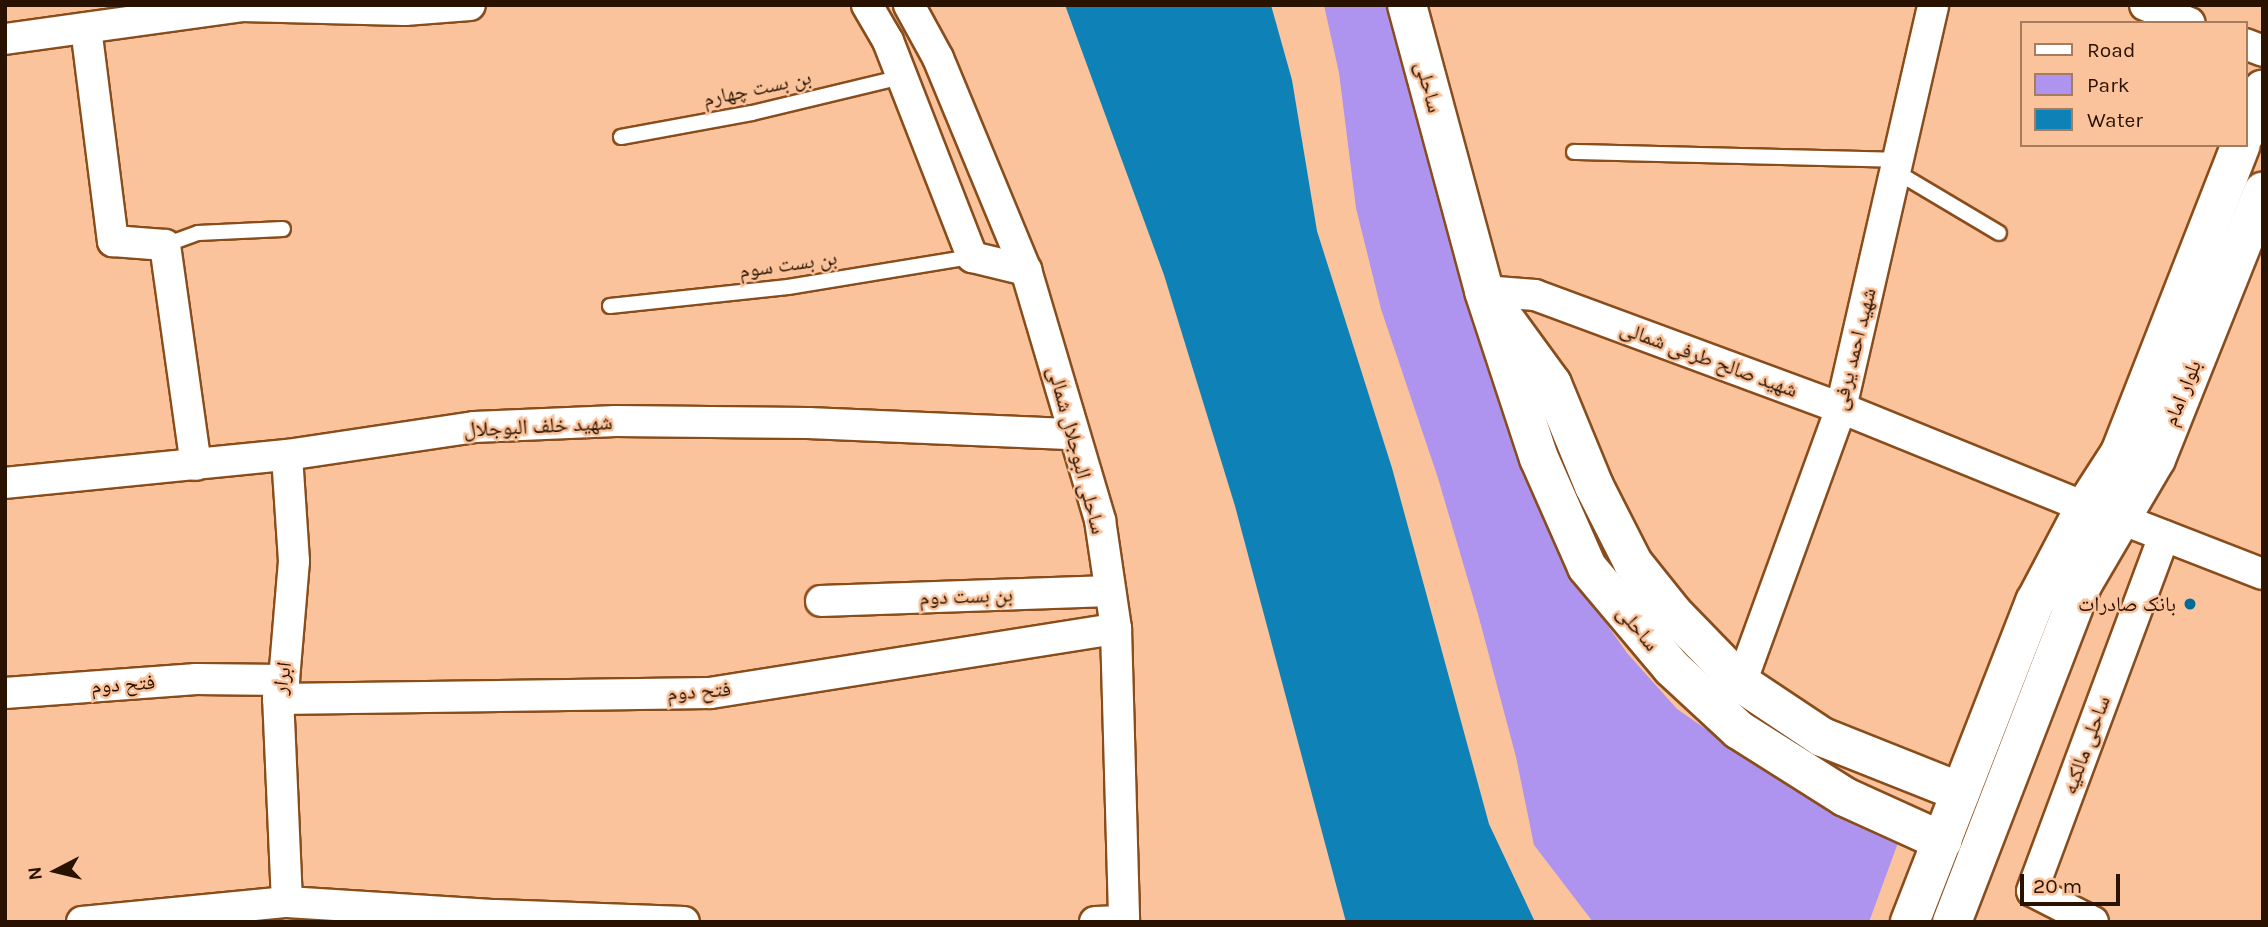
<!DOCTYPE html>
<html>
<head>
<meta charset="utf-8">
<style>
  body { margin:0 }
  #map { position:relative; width:2268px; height:927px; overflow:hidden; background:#fac39c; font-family:Karla,"Noto Naskh Arabic",sans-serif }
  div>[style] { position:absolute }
  .green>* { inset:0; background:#ae94ee }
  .water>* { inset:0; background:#0e82b6 }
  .roads { filter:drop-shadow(2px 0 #894d1b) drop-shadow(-2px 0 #894d1b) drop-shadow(0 2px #894d1b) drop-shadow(0 -2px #894d1b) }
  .service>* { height:14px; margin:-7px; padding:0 7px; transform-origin:7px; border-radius:7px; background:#fff }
  .minor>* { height:30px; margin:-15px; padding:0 15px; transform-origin:15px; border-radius:15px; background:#fff }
  .secondary>* { height:38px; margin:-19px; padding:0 19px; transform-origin:19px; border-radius:19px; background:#fff }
  .dots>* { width:19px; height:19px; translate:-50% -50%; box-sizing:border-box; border:4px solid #fac39c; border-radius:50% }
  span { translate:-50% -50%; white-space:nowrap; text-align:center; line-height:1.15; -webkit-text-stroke:5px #fac39c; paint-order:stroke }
  .street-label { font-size:21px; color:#2a1200 }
  .poi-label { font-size:21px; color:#2a1200 }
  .right { translate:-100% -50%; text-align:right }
  .frame { position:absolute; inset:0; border:7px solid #2a1200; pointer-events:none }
  .legend { position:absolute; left:2020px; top:21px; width:228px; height:126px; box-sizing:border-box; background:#fac39c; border:2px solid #a77c5e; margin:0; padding:9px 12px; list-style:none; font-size:21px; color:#2a1200 }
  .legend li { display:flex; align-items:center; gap:14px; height:35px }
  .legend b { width:35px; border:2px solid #a77c5e }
  .north { position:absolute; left:21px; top:836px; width:70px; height:70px; -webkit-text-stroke:5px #fac39c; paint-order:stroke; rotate:263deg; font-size:19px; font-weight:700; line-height:28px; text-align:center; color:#2a1200 }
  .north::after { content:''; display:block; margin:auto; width:24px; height:32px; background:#2a1200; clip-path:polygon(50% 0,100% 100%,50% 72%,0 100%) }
  .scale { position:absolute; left:2020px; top:874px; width:100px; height:32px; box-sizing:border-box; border:4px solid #2a1200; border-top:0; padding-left:9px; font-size:21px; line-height:24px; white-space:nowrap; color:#2a1200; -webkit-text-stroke:5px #fac39c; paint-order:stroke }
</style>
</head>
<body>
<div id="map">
  <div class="green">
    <div style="clip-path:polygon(1324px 5px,1392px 5px,1488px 360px,1534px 499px,1575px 579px,1627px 653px,1677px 709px,1726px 743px,1899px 840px,1869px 922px,1593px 922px,1534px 845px,1516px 757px,1478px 614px,1438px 478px,1381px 309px,1356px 208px,1339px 73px)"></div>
  </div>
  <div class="water">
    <div style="clip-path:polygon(1065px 5px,1271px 5px,1292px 80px,1317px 231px,1392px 468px,1489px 824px,1535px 922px,1346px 922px,1235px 506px,1164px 275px)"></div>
  </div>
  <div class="roads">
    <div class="service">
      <div style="left:621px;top:137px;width:133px;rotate:-10.4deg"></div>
      <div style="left:752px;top:113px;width:154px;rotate:-13.5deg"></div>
      <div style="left:1574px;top:152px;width:323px;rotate:1.4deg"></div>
      <div style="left:1895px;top:171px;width:121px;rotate:30.8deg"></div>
      <div style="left:165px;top:245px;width:35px;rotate:-20deg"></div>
      <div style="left:198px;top:233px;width:85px;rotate:-2.7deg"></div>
      <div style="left:610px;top:306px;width:179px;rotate:-6.1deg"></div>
      <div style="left:788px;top:287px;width:186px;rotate:-9.3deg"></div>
    </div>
    <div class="minor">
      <div style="left:867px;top:5px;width:42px;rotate:59.7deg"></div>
      <div style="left:888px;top:41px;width:232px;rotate:68.7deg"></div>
      <div style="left:972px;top:257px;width:56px;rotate:13.5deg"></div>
      <div style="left:909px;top:5px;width:60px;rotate:61.3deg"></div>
      <div style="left:938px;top:58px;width:230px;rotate:67.5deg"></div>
      <div style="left:1026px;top:270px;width:261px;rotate:73.5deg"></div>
      <div style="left:1100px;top:520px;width:110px;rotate:81.6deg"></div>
      <div style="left:1116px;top:629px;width:293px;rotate:88.4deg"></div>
      <div style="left:2145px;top:5px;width:48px;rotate:21.8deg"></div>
      <div style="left:86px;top:28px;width:215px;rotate:82.8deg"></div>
      <div style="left:113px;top:241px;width:52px;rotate:4.4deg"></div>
      <div style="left:165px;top:245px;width:222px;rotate:82deg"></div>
      <div style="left:5px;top:39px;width:239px;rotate:-7.9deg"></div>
      <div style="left:242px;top:6px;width:163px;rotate:1.4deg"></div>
      <div style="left:405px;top:10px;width:65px;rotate:-4.4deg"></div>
      <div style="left:2245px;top:44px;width:19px;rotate:21deg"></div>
      <div style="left:1484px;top:291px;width:51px;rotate:4.5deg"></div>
      <div style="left:1535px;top:295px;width:326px;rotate:20.3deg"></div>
      <div style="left:1841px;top:408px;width:263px;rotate:22.1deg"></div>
      <div style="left:5px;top:483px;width:283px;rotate:-5.7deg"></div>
      <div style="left:287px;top:455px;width:189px;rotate:-8.5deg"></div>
      <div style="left:474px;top:427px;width:142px;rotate:-2.4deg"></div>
      <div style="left:616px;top:421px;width:192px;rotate:0.6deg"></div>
      <div style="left:808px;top:423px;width:266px;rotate:2.4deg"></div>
      <div style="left:2121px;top:519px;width:152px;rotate:21.2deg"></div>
      <div style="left:821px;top:601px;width:289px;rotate:-2deg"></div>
      <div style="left:1741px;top:683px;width:293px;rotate:-70deg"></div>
      <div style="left:1841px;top:408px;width:413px;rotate:-77.1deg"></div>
      <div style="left:5px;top:693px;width:192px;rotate:-4.2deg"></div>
      <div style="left:196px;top:679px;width:88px;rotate:0.7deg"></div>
      <div style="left:278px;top:699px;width:432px;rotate:-0.8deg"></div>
      <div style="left:710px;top:693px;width:411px;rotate:-9deg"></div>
      <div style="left:287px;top:902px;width:203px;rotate:-92.5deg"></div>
      <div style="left:278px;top:699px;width:20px;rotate:-72deg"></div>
      <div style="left:284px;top:680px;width:119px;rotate:-85.2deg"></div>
      <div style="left:294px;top:561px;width:106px;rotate:-93.8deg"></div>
      <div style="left:82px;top:922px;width:206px;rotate:-5.6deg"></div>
      <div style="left:287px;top:902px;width:209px;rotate:3.6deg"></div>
      <div style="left:496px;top:915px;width:188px;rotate:2.1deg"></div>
      <div style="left:1095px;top:922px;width:29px;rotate:-2deg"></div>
      <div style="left:2093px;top:922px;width:68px;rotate:-153.1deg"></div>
      <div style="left:2032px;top:891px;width:379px;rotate:-69.6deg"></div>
    </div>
    <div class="secondary">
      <div style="left:1407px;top:5px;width:296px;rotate:74.9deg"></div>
      <div style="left:1484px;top:291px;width:176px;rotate:71.8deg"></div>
      <div style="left:1539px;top:458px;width:119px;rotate:66.2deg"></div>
      <div style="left:1587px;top:567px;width:132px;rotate:49.9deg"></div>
      <div style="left:1672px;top:668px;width:91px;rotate:42.8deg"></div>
      <div style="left:1739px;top:730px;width:125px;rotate:32.3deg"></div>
      <div style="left:1845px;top:797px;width:107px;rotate:24.4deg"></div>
      <div style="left:2245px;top:134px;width:48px;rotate:-68.2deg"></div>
      <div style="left:1506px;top:321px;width:78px;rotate:53.9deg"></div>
      <div style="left:1552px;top:384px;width:110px;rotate:67.6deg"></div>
      <div style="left:1594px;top:486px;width:86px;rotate:63.1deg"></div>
      <div style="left:1633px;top:563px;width:64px;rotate:51.3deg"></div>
      <div style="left:1673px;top:613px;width:98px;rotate:45.8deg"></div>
      <div style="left:1741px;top:683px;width:97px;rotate:33.7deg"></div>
      <div style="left:1822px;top:737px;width:149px;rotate:21.7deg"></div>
      <div style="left:1910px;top:922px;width:344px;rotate:-68.7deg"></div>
      <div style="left:2035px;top:602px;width:107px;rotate:-62.2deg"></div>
      <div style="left:2085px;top:507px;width:64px;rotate:-57.1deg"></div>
      <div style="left:2120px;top:453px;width:331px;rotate:-68.6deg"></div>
      <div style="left:1952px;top:922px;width:361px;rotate:-68.9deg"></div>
      <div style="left:2082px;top:585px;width:146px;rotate:-59.6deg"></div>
      <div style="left:2156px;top:459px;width:288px;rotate:-68.2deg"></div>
    </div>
  </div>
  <div class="dots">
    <div style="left:2190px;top:604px;background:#006a98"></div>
  </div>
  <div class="street-label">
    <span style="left:1429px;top:87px;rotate:75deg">ساحلی</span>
    <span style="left:757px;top:88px;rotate:-12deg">بن بست چهارم</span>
    <span style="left:788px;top:264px;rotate:-8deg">بن بست سوم</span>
    <span style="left:1854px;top:349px;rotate:-76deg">شهید احمد یرفی</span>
    <span style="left:1709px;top:359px;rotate:20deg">شهید صالح طرفی شمالی</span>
    <span style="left:2182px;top:393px;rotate:-68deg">بلوار امام</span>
    <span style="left:538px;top:426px;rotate:-3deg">شهید خلف البوجلال</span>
    <span style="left:1077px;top:450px;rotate:75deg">ساحلی البوجلال شمالی</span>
    <span style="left:966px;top:596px;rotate:-2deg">بن بست دوم</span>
    <span style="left:1638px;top:628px;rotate:50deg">ساحلی</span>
    <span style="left:282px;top:678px;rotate:-81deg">ابرار</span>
    <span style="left:123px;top:684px;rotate:-4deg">فتح دوم</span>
    <span style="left:699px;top:691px;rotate:-4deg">فتح دوم</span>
    <span style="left:2086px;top:745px;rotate:-70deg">ساحلی مالکیه</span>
  </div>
  <div class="poi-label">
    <span class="right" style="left:2176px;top:604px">بانک صادرات</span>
  </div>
  <div class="frame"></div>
  <ul class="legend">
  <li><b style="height:9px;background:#fff"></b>Road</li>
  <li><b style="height:19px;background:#ae94ee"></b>Park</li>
  <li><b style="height:19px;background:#0e82b6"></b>Water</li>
  </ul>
  <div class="north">N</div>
  <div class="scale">20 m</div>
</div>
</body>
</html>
